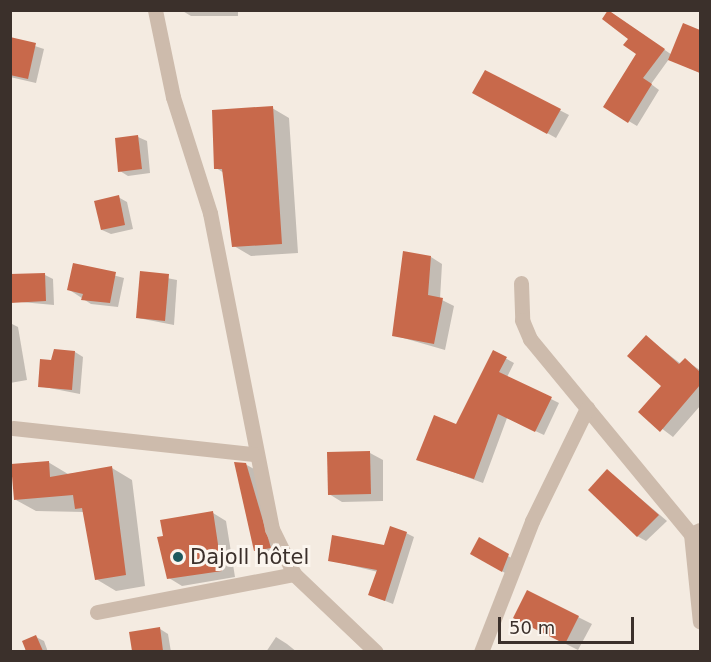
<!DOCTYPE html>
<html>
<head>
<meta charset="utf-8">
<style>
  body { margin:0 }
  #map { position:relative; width:711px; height:662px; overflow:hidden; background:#f4ebe1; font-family:"DejaVu Sans",sans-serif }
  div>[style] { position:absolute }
  .shadow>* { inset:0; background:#0003 }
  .building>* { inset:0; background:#c8694b }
  .minor>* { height:15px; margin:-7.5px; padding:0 7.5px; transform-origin:7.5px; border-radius:7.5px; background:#cdbbac }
  .dots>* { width:16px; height:16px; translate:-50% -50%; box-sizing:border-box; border:3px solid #fbf5ee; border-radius:50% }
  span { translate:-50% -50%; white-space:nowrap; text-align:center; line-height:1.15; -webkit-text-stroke:6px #fbf5ee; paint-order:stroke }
  .poi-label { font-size:21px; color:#3b302b }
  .left { translate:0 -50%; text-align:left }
  .frame { position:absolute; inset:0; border:12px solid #3b302b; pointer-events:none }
  .scale { position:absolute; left:498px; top:617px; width:136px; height:27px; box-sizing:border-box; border:3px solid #3b302b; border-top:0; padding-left:8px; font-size:18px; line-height:21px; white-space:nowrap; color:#3b302b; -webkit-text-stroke:4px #fbf5ee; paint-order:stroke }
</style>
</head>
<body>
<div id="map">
  <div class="shadow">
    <div style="clip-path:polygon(181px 10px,238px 10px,238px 16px,191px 16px)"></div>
    <div style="clip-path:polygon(609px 11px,672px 55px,684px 25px,700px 32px,700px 73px,669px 59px,651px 84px,659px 90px,637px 126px,605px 107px,638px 54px,630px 39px,604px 18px)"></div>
    <div style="clip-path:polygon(10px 38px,44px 49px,36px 83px,10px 77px)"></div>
    <div style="clip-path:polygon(486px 72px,569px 115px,556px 138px,474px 92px)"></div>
    <div style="clip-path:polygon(272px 108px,289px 118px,298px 253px,251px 256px,234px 246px,224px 173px,216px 168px)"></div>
    <div style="clip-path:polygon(138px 137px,147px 141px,150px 173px,128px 176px,120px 171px)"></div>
    <div style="clip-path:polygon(118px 197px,127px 202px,133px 229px,111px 234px,102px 230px)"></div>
    <div style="clip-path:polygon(431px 257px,442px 264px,440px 299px,454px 306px,445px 350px,393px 335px)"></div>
    <div style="clip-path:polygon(74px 265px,124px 278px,118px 307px,91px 304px,68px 289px)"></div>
    <div style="clip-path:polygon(141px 273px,177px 280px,174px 325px,138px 318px)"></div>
    <div style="clip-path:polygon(45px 275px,53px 279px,54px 305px,21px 302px)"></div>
    <div style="clip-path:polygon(10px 323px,18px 327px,27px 380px,10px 383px)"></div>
    <div style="clip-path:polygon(646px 337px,681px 364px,685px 360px,700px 370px,700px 406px,673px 437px,640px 412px,663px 386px)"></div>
    <div style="clip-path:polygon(75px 352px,83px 357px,80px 394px,39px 386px,52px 362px)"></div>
    <div style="clip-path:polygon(494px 352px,514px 363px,507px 377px,559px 403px,544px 435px,507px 418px,483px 483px,418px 459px,457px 426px)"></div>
    <div style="clip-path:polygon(370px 453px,383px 460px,383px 501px,342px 502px,329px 494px)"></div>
    <div style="clip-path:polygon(48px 462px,68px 474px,112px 468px,132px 480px,145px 586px,116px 591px,96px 579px,84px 512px,36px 511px,16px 500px)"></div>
    <div style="clip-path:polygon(245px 464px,254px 469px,278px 553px,256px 550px)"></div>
    <div style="clip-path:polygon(608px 471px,667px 521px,646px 541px,637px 536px)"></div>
    <div style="clip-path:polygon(213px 513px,226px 521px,235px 577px,182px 586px,169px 578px)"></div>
    <div style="clip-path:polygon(406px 533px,414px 537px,393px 604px,370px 595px,378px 572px,329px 560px,385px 547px)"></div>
    <div style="clip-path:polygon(480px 539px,516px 561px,510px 576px,472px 553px)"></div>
    <div style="clip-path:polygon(528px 592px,592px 624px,578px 650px,528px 625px)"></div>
    <div style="clip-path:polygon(160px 629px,168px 634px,171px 652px,134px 652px,131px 633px)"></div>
    <div style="clip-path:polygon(36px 637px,44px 641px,48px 652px,26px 652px,24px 641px)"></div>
    <div style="clip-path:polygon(276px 637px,287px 644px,297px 652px,266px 652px)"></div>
  </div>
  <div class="building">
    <div style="clip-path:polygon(608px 10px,665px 49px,643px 78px,652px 84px,628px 123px,603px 107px,636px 54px,623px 45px,628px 39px,602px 19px)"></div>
    <div style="clip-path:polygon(683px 23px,700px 30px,700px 73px,668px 60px)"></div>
    <div style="clip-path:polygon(10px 37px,36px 43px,28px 79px,10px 75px)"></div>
    <div style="clip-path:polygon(485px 70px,561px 109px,547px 134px,472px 93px)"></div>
    <div style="clip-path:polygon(273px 106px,282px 244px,232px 247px,222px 169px,214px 169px,212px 110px)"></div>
    <div style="clip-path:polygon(138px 135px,142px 169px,118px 172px,115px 138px)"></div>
    <div style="clip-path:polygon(119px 195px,125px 225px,101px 230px,94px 201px)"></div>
    <div style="clip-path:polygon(403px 251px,431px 256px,428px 295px,443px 298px,434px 344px,392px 336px)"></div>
    <div style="clip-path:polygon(73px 263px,116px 272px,110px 303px,81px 300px,83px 294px,67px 290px)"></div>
    <div style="clip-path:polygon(140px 271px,169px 274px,165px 321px,136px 318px)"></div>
    <div style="clip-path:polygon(45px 273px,46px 301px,10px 303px,10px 274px)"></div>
    <div style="clip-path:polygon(646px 335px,679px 364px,685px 358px,700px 372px,700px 385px,660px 432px,638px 412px,661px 386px,627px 356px)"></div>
    <div style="clip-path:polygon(54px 349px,75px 351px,72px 390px,38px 387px,40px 359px,51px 360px)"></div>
    <div style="clip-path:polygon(493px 350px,507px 357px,499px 372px,552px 397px,535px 432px,498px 414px,474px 479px,416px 460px,434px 415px,456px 424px)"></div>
    <div style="clip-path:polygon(370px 451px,371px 494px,328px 495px,327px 452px)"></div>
    <div style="clip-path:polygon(49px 461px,50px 477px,112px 466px,126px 575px,95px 580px,82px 508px,75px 509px,73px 495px,14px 500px,11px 464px)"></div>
    <div style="clip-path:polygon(234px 462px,246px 463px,271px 548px,254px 551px)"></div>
    <div style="clip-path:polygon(607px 469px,659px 515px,637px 537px,588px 490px)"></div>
    <div style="clip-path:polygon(213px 511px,222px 571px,167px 579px,157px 537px,163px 536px,160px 520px)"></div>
    <div style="clip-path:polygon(390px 526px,407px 532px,385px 601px,368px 595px,377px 570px,328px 561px,332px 535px,384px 545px)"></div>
    <div style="clip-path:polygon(479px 537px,509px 554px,502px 572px,470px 554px)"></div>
    <div style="clip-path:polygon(527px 590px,579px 616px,565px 644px,513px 618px)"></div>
    <div style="clip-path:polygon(160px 627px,163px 651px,132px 651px,129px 632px)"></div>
    <div style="clip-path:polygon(36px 635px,43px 651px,26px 651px,22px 641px)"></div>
  </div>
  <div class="minor">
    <div style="left:155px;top:10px;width:89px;rotate:78.3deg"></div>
    <div style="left:173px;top:97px;width:122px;rotate:72.3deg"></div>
    <div style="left:210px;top:213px;width:322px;rotate:78.9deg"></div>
    <div style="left:272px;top:529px;width:50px;rotate:63.9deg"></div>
    <div style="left:294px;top:574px;width:113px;rotate:43.6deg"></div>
    <div style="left:521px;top:283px;width:37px;rotate:88deg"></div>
    <div style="left:522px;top:320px;width:21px;rotate:67deg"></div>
    <div style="left:530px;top:339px;width:253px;rotate:50.5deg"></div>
    <div style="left:691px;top:534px;width:10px;rotate:-24deg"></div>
    <div style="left:13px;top:428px;width:242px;rotate:6.2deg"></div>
    <div style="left:691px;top:534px;width:88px;rotate:84.2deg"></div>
    <div style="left:97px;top:612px;width:201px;rotate:-10.9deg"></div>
    <div style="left:481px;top:652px;width:141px;rotate:-68.7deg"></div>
    <div style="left:532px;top:521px;width:126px;rotate:-64deg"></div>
  </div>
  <div class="dots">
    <div style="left:178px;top:557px;background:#1f5a5e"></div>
  </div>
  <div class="poi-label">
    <span class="left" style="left:190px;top:557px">Dajoll hôtel</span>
  </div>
  <div class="frame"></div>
  <div class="scale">50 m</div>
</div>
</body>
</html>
